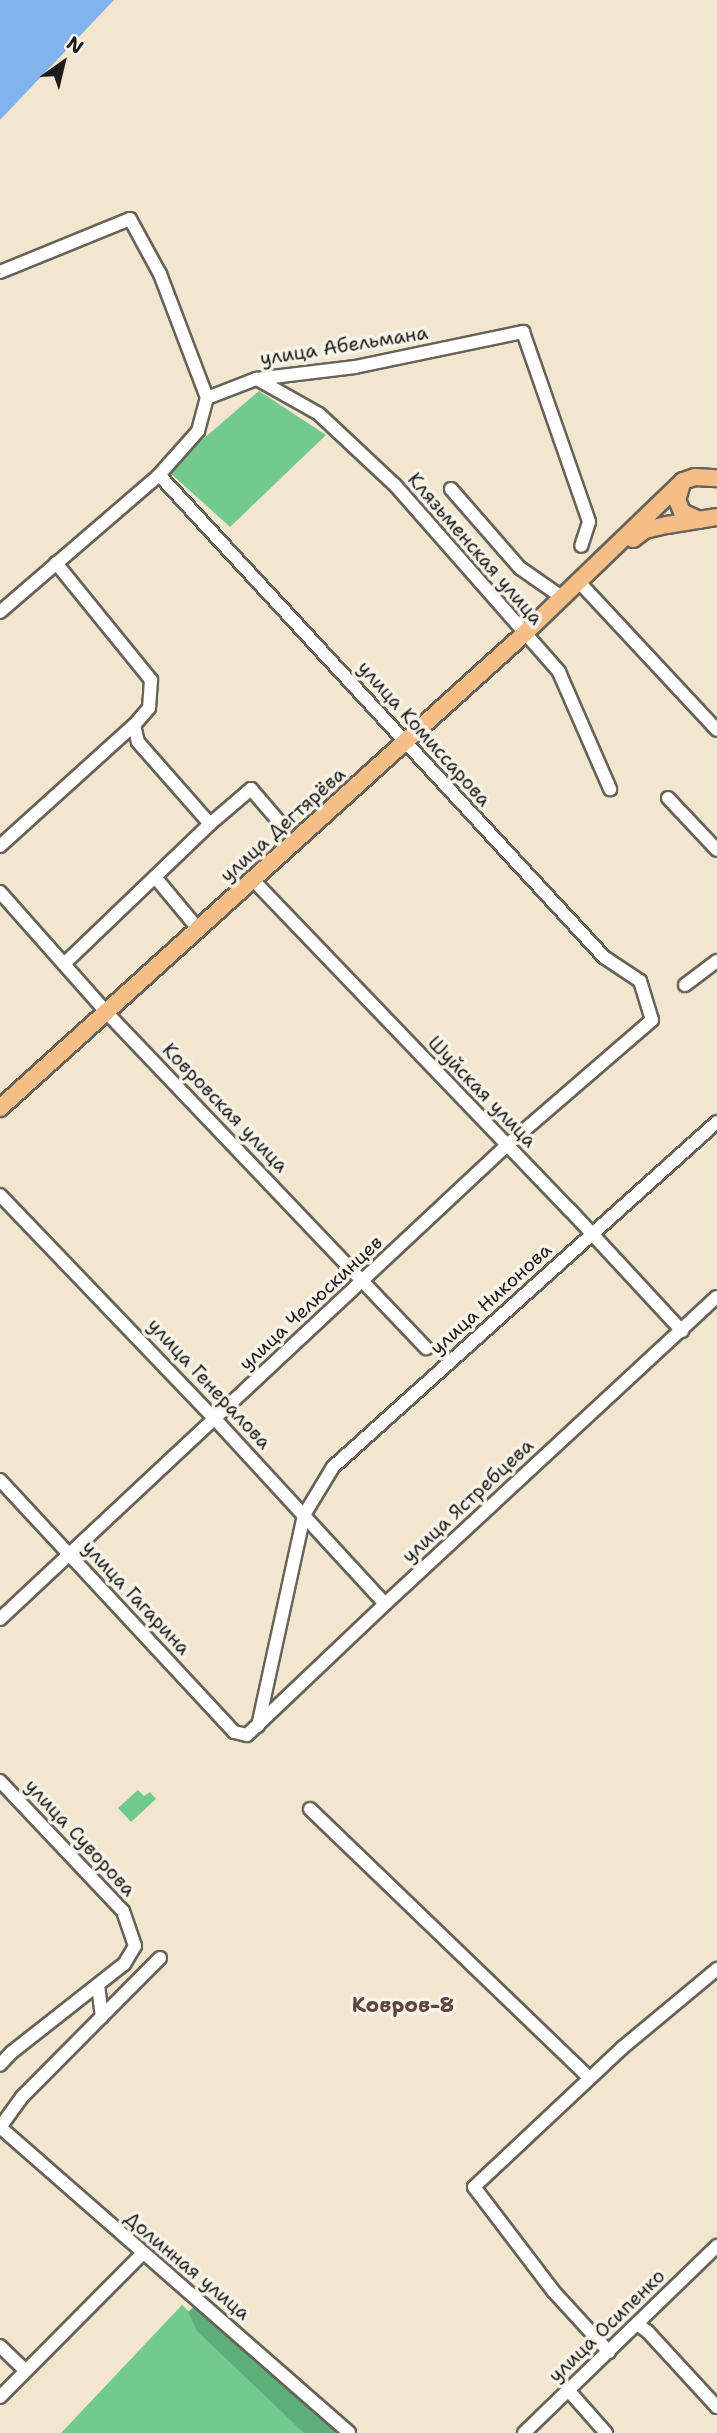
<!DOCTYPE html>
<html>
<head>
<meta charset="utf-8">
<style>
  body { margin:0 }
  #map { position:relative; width:717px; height:2433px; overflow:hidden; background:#f2e6ce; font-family:"Shantell Sans",sans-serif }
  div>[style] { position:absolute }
  .green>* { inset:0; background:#73ca8f }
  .forest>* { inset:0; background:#5eae7a }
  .water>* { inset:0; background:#81b3ed }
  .roads { filter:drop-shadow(2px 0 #67635a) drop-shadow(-2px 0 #67635a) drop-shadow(0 2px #67635a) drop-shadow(0 -2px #67635a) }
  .minor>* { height:12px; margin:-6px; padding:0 6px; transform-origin:6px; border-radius:6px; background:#fff }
  .major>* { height:16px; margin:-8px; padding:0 8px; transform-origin:8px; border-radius:8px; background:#f6be87 }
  span { translate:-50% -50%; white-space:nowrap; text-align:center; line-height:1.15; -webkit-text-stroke:7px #f7f3e8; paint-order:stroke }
  .street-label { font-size:19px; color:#1c1c1c }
  .neighbourhood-label { font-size:21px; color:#614541; font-weight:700 }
  .north { position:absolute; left:28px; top:28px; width:70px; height:70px; -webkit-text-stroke:5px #f7f3e8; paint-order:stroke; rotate:34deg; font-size:19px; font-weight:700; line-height:28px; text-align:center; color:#1c1c1c }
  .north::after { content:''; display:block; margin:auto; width:24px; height:32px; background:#1c1c1c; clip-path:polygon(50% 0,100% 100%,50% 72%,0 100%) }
</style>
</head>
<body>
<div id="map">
  <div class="green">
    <div style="clip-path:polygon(259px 391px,326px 435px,230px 527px,167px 470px)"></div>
    <div style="clip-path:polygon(138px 1790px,144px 1796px,150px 1792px,156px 1799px,131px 1822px,118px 1808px)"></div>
    <div style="clip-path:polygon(182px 2305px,319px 2433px,61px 2433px)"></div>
  </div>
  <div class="forest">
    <div style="clip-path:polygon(196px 2305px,338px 2433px,304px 2433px,197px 2331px,188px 2312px)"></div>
  </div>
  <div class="water">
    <div style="clip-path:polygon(0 0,114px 0,0 120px)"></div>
  </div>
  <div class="roads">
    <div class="minor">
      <div style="left:0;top:272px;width:140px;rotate:-22.2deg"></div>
      <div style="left:130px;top:219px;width:63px;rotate:61.4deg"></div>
      <div style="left:160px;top:274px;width:133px;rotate:69.2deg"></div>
      <div style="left:257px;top:379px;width:71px;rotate:29.4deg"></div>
      <div style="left:319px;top:414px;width:104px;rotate:43.1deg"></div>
      <div style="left:395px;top:485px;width:249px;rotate:48.7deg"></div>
      <div style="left:559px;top:672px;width:128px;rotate:66.4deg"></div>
      <div style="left:451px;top:489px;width:105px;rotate:48.9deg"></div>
      <div style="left:520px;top:568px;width:52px;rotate:34.9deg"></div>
      <div style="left:56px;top:563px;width:151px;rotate:50.9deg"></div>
      <div style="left:151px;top:680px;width:28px;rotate:94deg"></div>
      <div style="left:149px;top:708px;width:23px;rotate:131deg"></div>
      <div style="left:134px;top:725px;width:17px;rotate:77deg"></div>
      <div style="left:138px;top:742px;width:109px;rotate:48.7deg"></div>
      <div style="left:579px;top:582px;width:202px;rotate:47deg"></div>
      <div style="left:0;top:612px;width:210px;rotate:-40.7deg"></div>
      <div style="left:159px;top:475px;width:59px;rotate:-48.4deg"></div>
      <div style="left:198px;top:431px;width:34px;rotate:-75deg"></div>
      <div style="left:207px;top:398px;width:53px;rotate:-21.2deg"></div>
      <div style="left:256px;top:379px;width:100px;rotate:-6.9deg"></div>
      <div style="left:355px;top:367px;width:172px;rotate:-11.8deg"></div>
      <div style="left:523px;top:332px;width:201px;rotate:70.8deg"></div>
      <div style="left:589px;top:522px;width:25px;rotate:108deg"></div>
      <div style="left:668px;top:798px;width:71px;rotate:46.7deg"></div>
      <div style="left:0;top:846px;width:181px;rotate:-42.1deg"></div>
      <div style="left:155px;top:877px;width:69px;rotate:50.3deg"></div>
      <div style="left:254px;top:881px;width:456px;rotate:46.2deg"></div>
      <div style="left:570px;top:1210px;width:165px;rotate:47.2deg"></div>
      <div style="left:0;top:892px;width:162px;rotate:48.5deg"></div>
      <div style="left:107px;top:1013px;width:463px;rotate:46.4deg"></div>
      <div style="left:64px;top:964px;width:202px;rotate:-43.8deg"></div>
      <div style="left:210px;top:824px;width:54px;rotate:-40.5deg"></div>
      <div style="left:251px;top:789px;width:45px;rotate:49.5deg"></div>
      <div style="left:685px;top:985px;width:40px;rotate:-37deg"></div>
      <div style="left:0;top:1195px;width:310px;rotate:46.2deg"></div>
      <div style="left:215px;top:1419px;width:251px;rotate:47.4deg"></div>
      <div style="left:0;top:1480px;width:344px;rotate:47.1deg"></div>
      <div style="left:234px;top:1732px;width:13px;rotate:13deg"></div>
      <div style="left:247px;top:1735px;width:190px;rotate:-43.5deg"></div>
      <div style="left:385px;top:1604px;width:452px;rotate:-42.8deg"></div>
      <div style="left:0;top:1619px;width:693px;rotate:-43.07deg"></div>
      <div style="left:506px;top:1146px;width:193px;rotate:-40.8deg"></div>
      <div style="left:652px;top:1020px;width:41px;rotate:-107.1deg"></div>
      <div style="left:640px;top:981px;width:43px;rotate:-146.3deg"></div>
      <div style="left:604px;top:957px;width:656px;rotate:-132.71deg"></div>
      <div style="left:258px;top:1726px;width:216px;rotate:-77.7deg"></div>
      <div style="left:304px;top:1515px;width:56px;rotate:-58.9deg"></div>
      <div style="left:333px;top:1467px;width:516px;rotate:-41.94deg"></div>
      <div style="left:0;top:1781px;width:179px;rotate:46.6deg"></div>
      <div style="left:123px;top:1911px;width:37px;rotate:71deg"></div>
      <div style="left:135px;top:1946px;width:21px;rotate:121deg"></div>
      <div style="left:124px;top:1964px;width:144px;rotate:141.8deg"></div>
      <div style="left:11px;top:2053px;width:16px;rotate:133deg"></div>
      <div style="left:310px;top:1809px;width:388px;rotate:43.9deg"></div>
      <div style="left:160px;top:1958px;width:196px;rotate:134.8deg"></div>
      <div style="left:22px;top:2097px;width:37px;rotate:126deg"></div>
      <div style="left:0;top:2127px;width:464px;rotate:41.2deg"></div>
      <div style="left:98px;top:1985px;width:32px;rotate:83deg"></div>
      <div style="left:637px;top:2324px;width:14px;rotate:36deg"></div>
      <div style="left:648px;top:2332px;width:102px;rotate:47.4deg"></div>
      <div style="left:0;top:2346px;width:35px;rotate:44deg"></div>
      <div style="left:609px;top:2352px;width:81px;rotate:-132.5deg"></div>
      <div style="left:554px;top:2292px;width:132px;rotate:-127.3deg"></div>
      <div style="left:474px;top:2187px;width:203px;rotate:-43.2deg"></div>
      <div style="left:622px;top:2048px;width:124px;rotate:-39.7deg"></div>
      <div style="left:569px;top:2391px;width:56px;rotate:48.6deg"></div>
      <div style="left:0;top:2397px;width:202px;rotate:-45.2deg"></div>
      <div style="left:524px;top:2433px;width:269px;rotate:-44.1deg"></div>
    </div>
    <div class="major">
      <div style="left:682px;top:483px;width:18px;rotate:106deg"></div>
      <div style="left:677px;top:500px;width:13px;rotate:67deg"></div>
      <div style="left:682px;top:512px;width:19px;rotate:25deg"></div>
      <div style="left:633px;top:539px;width:15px;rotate:-37deg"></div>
      <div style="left:645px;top:530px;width:23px;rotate:-13deg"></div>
      <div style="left:667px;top:525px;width:51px;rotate:-9.1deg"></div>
      <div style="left:0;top:1108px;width:705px;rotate:-42.13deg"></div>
      <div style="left:523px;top:635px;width:222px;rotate:-43.9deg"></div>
      <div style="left:683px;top:481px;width:13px;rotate:-18deg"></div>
      <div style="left:695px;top:477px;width:22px;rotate:3deg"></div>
    </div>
  </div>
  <div class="street-label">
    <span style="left:344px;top:346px;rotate:-9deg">улица Абельмана</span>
    <span style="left:475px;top:549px;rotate:49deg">Клязьменская улица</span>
    <span style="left:424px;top:734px;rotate:48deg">улица Комиссарова</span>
    <span style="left:283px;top:825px;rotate:-42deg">улица Дегтярёва</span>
    <span style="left:482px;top:1092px;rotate:46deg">Шуйская улица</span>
    <span style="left:225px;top:1108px;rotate:46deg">Ковровская улица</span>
    <span style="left:491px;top:1299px;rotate:-42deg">улица Никонова</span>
    <span style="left:311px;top:1303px;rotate:-43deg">улица Челюскинцев</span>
    <span style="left:209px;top:1384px;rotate:47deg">улица Генералова</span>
    <span style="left:468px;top:1501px;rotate:-43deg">улица Ястребцева</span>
    <span style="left:136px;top:1598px;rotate:47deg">улица Гагарина</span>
    <span style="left:80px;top:1838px;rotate:47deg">улица Суворова</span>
    <span style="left:187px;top:2266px;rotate:40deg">Долинная улица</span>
    <span style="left:607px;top:2326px;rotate:-44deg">улица Осипенко</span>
  </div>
  <div class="neighbourhood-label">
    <span style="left:403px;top:2005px">Ковров-8</span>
  </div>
  <div class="north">N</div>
</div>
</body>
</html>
